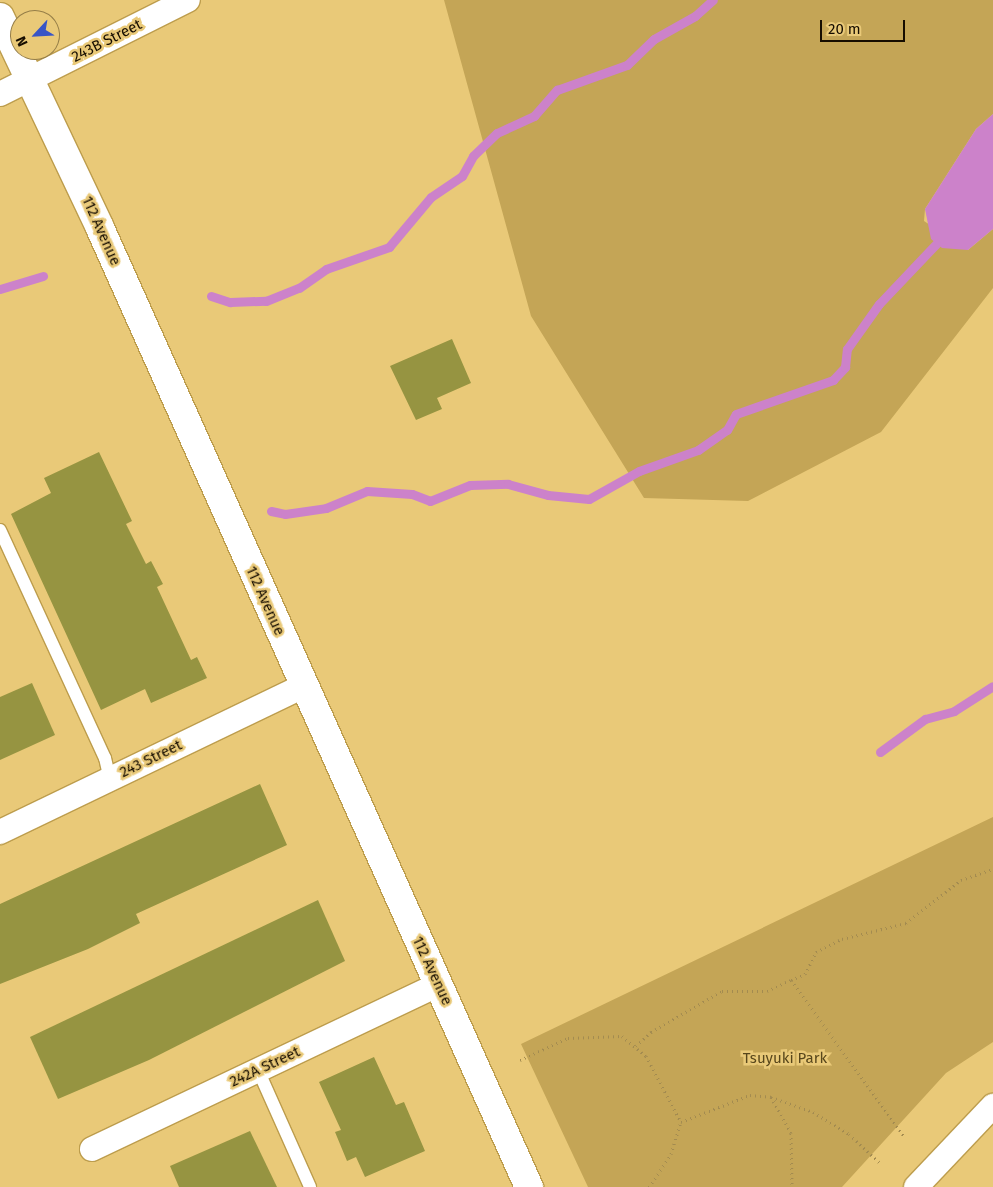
<!DOCTYPE html>
<html>
<head>
<meta charset="utf-8">
<style>
  body { margin:0 }
  #map { position:relative; width:993px; height:1187px; overflow:hidden; background:#e9c978; font-family:"Fira Sans",sans-serif }
  div>[style] { position:absolute }
  .green>* { inset:0; background:#c4a556 }
  .water>* { inset:0; background:#cc82ca }
  .stream>* { height:9px; margin:-4.5px; padding:0 4.5px; transform-origin:4.5px; border-radius:4.5px; background:#cc82ca }
  .building>* { inset:0; background:#969441 }
  .path>* { height:3px; margin-top:-1.5px; transform-origin:0; background:repeating-linear-gradient(90deg,#a38b50 0 1px,transparent 0 5px) }
  .roads { filter:drop-shadow(1px 0 #bd9d4d) drop-shadow(-1px 0 #bd9d4d) drop-shadow(0 1px #bd9d4d) drop-shadow(0 -1px #bd9d4d) }
  .lane>* { height:12px; margin:-6px; padding:0 6px; transform-origin:6px; border-radius:6px; background:#fff }
  .street>* { height:24px; margin:-12px; padding:0 12px; transform-origin:12px; border-radius:12px; background:#fff }
  .secondary>* { height:28px; margin:-14px; padding:0 14px; transform-origin:14px; border-radius:14px; background:#fff }
  span { translate:-50% -50%; white-space:nowrap; text-align:center; line-height:1.15; -webkit-text-stroke:5px #e9c978; paint-order:stroke }
  .street-label { font-size:15px; color:#160d00 }
  .park-label { font-size:15px; color:#58471c }
  .north { position:absolute; left:10px; top:10px; width:50px; height:50px; box-sizing:border-box; background:#e9c978; border:1px solid #957e48; border-radius:50%; rotate:245deg; font-size:14px; font-weight:700; line-height:20px; text-align:center; color:#160d00 }
  .north::after { content:''; display:block; margin:auto; width:18px; height:22px; background:#3855c7; clip-path:polygon(50% 0,100% 100%,50% 72%,0 100%) }
  .scale { position:absolute; left:820px; top:20px; width:85px; height:22px; box-sizing:border-box; border:2px solid #160d00; border-top:0; padding-left:6px; font-size:15px; line-height:18px; white-space:nowrap; color:#160d00; -webkit-text-stroke:4px #e9c978; paint-order:stroke }
</style>
</head>
<body>
<div id="map">
  <div class="green">
    <div style="clip-path:polygon(444px 0,993px 0,993px 114px,976px 129px,925px 209px,924px 221px,968px 250px,993px 229px,993px 288px,881px 432px,748px 501px,644px 498px,531px 316px)"></div>
    <div style="clip-path:polygon(993px 817px,993px 1042px,946px 1073px,842px 1187px,588px 1187px,521px 1044px)"></div>
  </div>
  <div class="water">
    <div style="clip-path:polygon(993px 114px,993px 229px,968px 250px,942px 248px,931px 239px,925px 209px,976px 129px)"></div>
  </div>
  <div class="stream">
    <div style="left:0;top:289px;width:45px;rotate:-16.8deg"></div>
    <div style="left:211px;top:296px;width:20px;rotate:18deg"></div>
    <div style="left:230px;top:302px;width:36px;rotate:-2deg"></div>
    <div style="left:266px;top:301px;width:35px;rotate:-22deg"></div>
    <div style="left:299px;top:288px;width:33px;rotate:-35deg"></div>
    <div style="left:326px;top:269px;width:67px;rotate:-19.2deg"></div>
    <div style="left:389px;top:247px;width:65px;rotate:-50deg"></div>
    <div style="left:431px;top:197px;width:37px;rotate:-34deg"></div>
    <div style="left:462px;top:176px;width:23px;rotate:-61deg"></div>
    <div style="left:473px;top:156px;width:33px;rotate:-44deg"></div>
    <div style="left:497px;top:133px;width:41px;rotate:-24.7deg"></div>
    <div style="left:534px;top:116px;width:35px;rotate:-49deg"></div>
    <div style="left:557px;top:90px;width:74px;rotate:-19.7deg"></div>
    <div style="left:627px;top:65px;width:37px;rotate:-44deg"></div>
    <div style="left:654px;top:39px;width:47px;rotate:-29.3deg"></div>
    <div style="left:695px;top:16px;width:24px;rotate:-42deg"></div>
    <div style="left:271px;top:511px;width:14px;rotate:12deg"></div>
    <div style="left:285px;top:514px;width:41px;rotate:-8.3deg"></div>
    <div style="left:326px;top:508px;width:44px;rotate:-22.5deg"></div>
    <div style="left:367px;top:491px;width:45px;rotate:3.8deg"></div>
    <div style="left:412px;top:494px;width:19px;rotate:21deg"></div>
    <div style="left:430px;top:501px;width:43px;rotate:-21.8deg"></div>
    <div style="left:470px;top:485px;width:38px;rotate:-2deg"></div>
    <div style="left:508px;top:484px;width:41px;rotate:15.4deg"></div>
    <div style="left:548px;top:495px;width:41px;rotate:5.6deg"></div>
    <div style="left:589px;top:499px;width:57px;rotate:-29.2deg"></div>
    <div style="left:639px;top:471px;width:63px;rotate:-19.6deg"></div>
    <div style="left:698px;top:450px;width:35px;rotate:-35deg"></div>
    <div style="left:727px;top:430px;width:18px;rotate:-61deg"></div>
    <div style="left:736px;top:414px;width:103px;rotate:-19.3deg"></div>
    <div style="left:833px;top:380px;width:18px;rotate:-47deg"></div>
    <div style="left:845px;top:367px;width:18px;rotate:-84deg"></div>
    <div style="left:847px;top:349px;width:55px;rotate:-54.6deg"></div>
    <div style="left:879px;top:304px;width:83px;rotate:-46.5deg"></div>
    <div style="left:880px;top:752px;width:56px;rotate:-36.3deg"></div>
    <div style="left:925px;top:719px;width:30px;rotate:-15deg"></div>
    <div style="left:954px;top:711px;width:46px;rotate:-32.7deg"></div>
  </div>
  <div class="building">
    <div style="clip-path:polygon(452px 339px,471px 383px,437px 398px,442px 409px,416px 420px,390px 366px)"></div>
    <div style="clip-path:polygon(99px 452px,132px 521px,126px 524px,146px 564px,151px 561px,163px 584px,157px 587px,191px 660px,197px 657px,207px 678px,151px 703px,145px 689px,101px 710px,11px 514px,51px 493px,44px 478px)"></div>
    <div style="clip-path:polygon(32px 683px,55px 735px,0 760px,0 697px)"></div>
    <div style="clip-path:polygon(260px 784px,287px 845px,136px 914px,140px 923px,88px 949px,0 984px,0 904px)"></div>
    <div style="clip-path:polygon(318px 900px,345px 961px,149px 1060px,58px 1099px,30px 1037px)"></div>
    <div style="clip-path:polygon(374px 1057px,396px 1105px,404px 1102px,425px 1151px,365px 1177px,356px 1157px,347px 1161px,335px 1132px,341px 1130px,319px 1082px)"></div>
    <div style="clip-path:polygon(250px 1131px,277px 1187px,179px 1187px,170px 1166px)"></div>
  </div>
  <div class="path">
    <div style="left:791px;top:980px;width:193px;rotate:54.1deg"></div>
    <div style="left:636px;top:1046px;width:21px;rotate:-43deg"></div>
    <div style="left:651px;top:1032px;width:82px;rotate:-30deg"></div>
    <div style="left:722px;top:991px;width:45px"></div>
    <div style="left:767px;top:991px;width:26px;rotate:-25deg"></div>
    <div style="left:791px;top:980px;width:15px;rotate:-23deg"></div>
    <div style="left:805px;top:974px;width:25px;rotate:-63deg"></div>
    <div style="left:816px;top:952px;width:29px;rotate:-27deg"></div>
    <div style="left:842px;top:939px;width:66px;rotate:-14deg"></div>
    <div style="left:906px;top:923px;width:70px;rotate:-38deg"></div>
    <div style="left:961px;top:880px;width:34px;rotate:-19deg"></div>
    <div style="left:520px;top:1060px;width:53px;rotate:-24.6deg"></div>
    <div style="left:568px;top:1038px;width:54px;rotate:-2.1deg"></div>
    <div style="left:622px;top:1036px;width:31px;rotate:40deg"></div>
    <div style="left:646px;top:1056px;width:75px;rotate:62.1deg"></div>
    <div style="left:771px;top:1097px;width:41px;rotate:60.9deg"></div>
    <div style="left:791px;top:1133px;width:54px;rotate:88.9deg"></div>
    <div style="left:649px;top:1187px;width:40px;rotate:-56deg"></div>
    <div style="left:671px;top:1154px;width:34px;rotate:-73deg"></div>
    <div style="left:681px;top:1122px;width:74px;rotate:-21.4deg"></div>
    <div style="left:750px;top:1095px;width:21px;rotate:5deg"></div>
    <div style="left:771px;top:1097px;width:45px;rotate:19.7deg"></div>
    <div style="left:813px;top:1112px;width:42px;rotate:31.4deg"></div>
    <div style="left:849px;top:1134px;width:44px;rotate:43.2deg"></div>
  </div>
  <div class="roads">
    <div class="lane">
      <div style="left:0;top:530px;width:251px;rotate:65.3deg"></div>
      <div style="left:105px;top:758px;width:22px;rotate:77deg"></div>
      <div style="left:258px;top:1070px;width:128px;rotate:66deg"></div>
    </div>
    <div class="street">
      <div style="left:0;top:94px;width:210px;rotate:-26.6deg"></div>
      <div style="left:0;top:832px;width:336px;rotate:-25.7deg"></div>
      <div style="left:92px;top:1149px;width:383px;rotate:-25.4deg"></div>
      <div style="left:916px;top:1187px;width:112px;rotate:-46.5deg"></div>
    </div>
    <div class="secondary">
      <div style="left:0;top:17px;width:233px;rotate:64.6deg"></div>
      <div style="left:100px;top:228px;width:1051px;rotate:65.9deg"></div>
    </div>
  </div>
  <div class="street-label">
    <span style="left:107px;top:41px;rotate:-27deg">243B Street</span>
    <span style="left:101px;top:231px;rotate:66deg">112 Avenue</span>
    <span style="left:265px;top:601px;rotate:66deg">112 Avenue</span>
    <span style="left:151px;top:759px;rotate:-26deg">243 Street</span>
    <span style="left:432px;top:971px;rotate:65deg">112 Avenue</span>
    <span style="left:265px;top:1067px;rotate:-25deg">242A Street</span>
  </div>
  <div class="park-label">
    <span style="left:785px;top:1059px">Tsuyuki Park</span>
  </div>
  <div class="north">N</div>
  <div class="scale">20 m</div>
</div>
</body>
</html>
